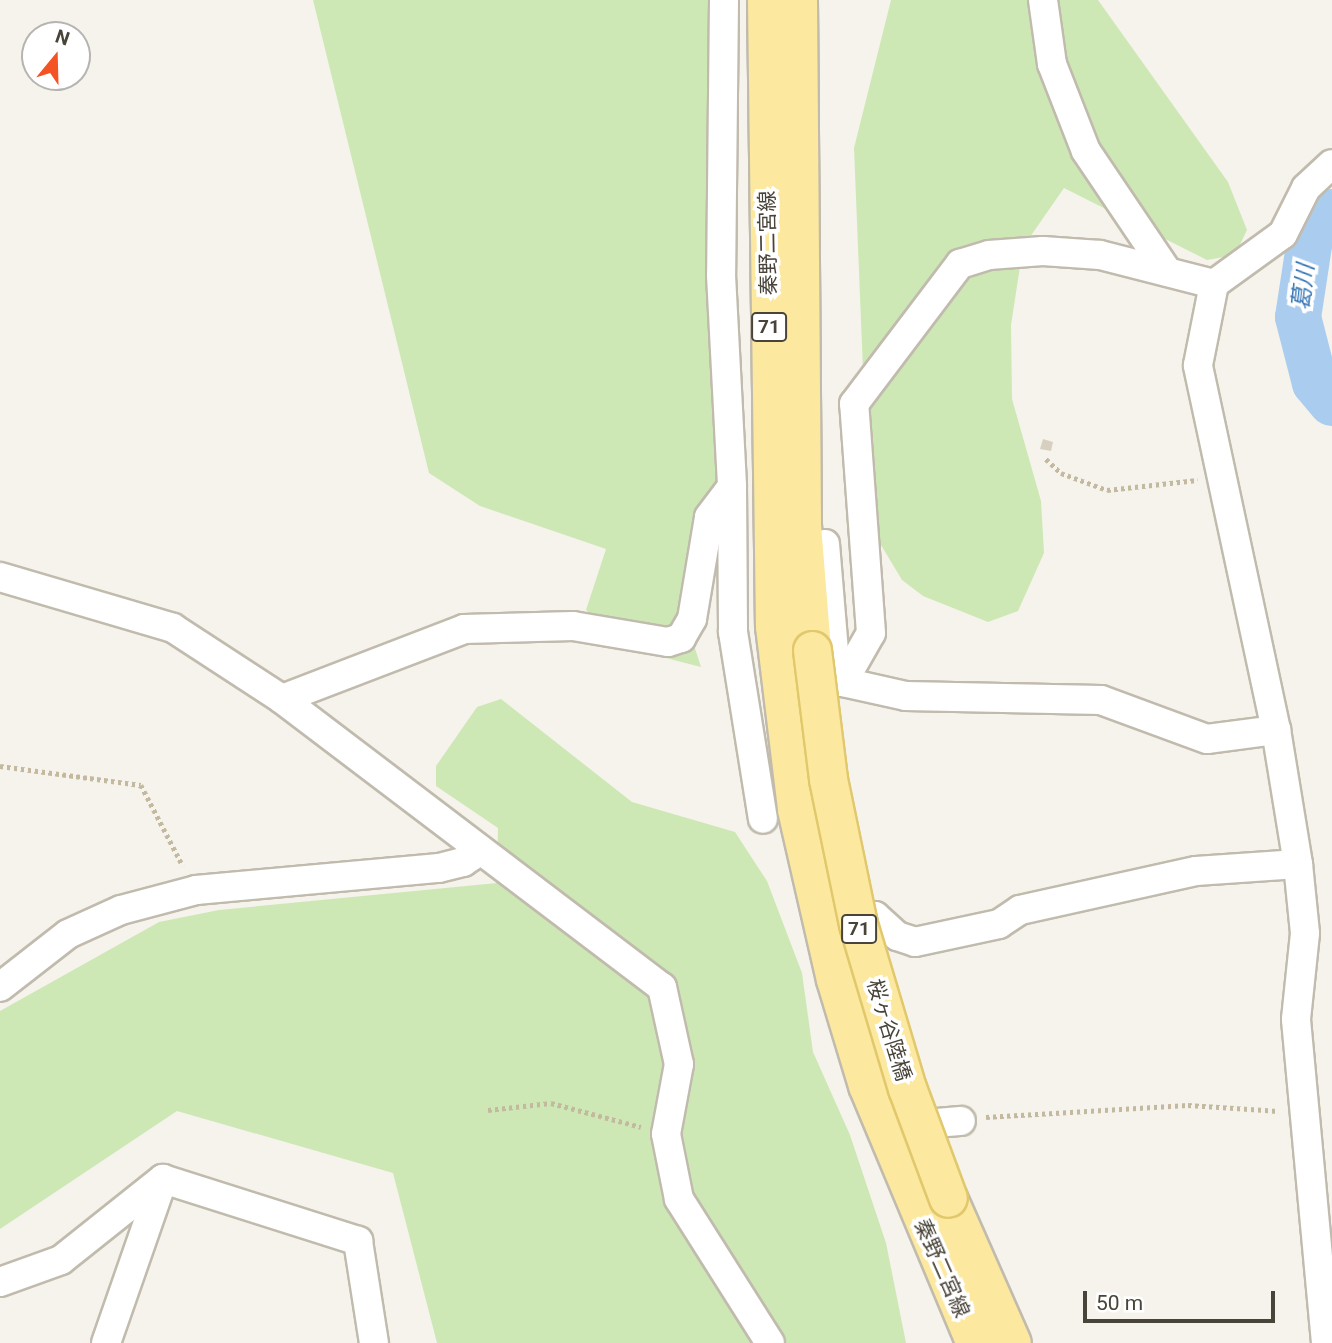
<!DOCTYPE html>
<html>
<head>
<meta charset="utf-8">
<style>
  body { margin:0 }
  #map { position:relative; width:1332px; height:1343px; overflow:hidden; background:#f5f3eb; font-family:Roboto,"Noto Sans JP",sans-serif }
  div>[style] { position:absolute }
  .green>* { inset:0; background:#cde8b5 }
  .river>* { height:46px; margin:-23px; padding:0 23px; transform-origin:23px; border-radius:23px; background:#aacdef }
  .building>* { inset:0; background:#d7d0c1 }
  .path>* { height:4.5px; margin-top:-2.25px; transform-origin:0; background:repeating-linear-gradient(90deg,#c2b99f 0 3.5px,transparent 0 7px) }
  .roads { filter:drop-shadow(2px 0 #c1bbae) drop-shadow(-2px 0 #c1bbae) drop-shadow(0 2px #c1bbae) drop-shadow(0 -2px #c1bbae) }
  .minor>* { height:28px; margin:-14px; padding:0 14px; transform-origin:14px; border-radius:14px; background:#fff }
  .major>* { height:37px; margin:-18.5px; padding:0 18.5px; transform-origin:18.5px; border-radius:18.5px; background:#fce89e }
  .bridges { filter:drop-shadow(2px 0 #e1c86d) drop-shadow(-2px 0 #e1c86d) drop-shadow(0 2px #e1c86d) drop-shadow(0 -2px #e1c86d) }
  .major-bridge>* { height:37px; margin:-18.5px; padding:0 18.5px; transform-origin:18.5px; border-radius:18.5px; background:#fce89e }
  span { translate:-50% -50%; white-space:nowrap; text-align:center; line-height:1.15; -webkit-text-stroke:7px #fff; paint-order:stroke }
  .shield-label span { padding:2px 5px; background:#fff; border:2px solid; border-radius:5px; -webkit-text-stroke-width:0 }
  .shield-label { font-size:19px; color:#494439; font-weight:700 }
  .street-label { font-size:21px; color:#494439 }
  .water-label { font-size:23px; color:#3373b4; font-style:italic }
  .north { position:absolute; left:21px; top:21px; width:70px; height:70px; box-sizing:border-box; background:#fff; border:2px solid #b6b4b0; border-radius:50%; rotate:19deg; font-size:19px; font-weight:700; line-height:28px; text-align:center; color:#494439 }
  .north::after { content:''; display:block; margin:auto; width:24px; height:32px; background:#f45323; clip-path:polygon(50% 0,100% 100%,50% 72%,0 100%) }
  .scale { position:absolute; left:1083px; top:1291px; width:192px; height:32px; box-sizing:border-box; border:4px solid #494439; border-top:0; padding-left:9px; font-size:21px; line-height:24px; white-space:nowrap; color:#494439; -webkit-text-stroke:5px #fff; paint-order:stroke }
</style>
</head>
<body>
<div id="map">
  <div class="green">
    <div style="clip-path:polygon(313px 0,717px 0,720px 483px,682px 608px,701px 667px,623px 647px,586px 610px,606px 549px,480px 506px,429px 473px)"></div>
    <div style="clip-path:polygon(891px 0,1098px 0,1228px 182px,1247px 230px,1235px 255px,1207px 260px,1064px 188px,1023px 247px,1011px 325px,1012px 399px,1041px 501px,1044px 553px,1018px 611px,988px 622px,923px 596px,902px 580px,878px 540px,866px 444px,854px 148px)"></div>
    <div style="clip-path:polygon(501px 699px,632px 802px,735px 832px,767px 881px,802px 973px,813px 1052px,850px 1135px,886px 1243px,906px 1343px,437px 1343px,393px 1173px,177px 1111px,0 1229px,0 1011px,159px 922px,219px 910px,497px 883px,498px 828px,436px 786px,436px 766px,477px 707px)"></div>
  </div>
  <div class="river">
    <div style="left:1332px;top:212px;width:35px;rotate:129deg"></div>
    <div style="left:1310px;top:239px;width:79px;rotate:98.7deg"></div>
    <div style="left:1298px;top:317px;width:68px;rotate:75.6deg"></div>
    <div style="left:1315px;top:383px;width:26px;rotate:50deg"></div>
  </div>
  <div class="building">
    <div style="clip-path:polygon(1043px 439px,1053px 442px,1051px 451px,1040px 449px)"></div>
  </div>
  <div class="path">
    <div style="left:1046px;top:459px;width:21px;rotate:43deg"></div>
    <div style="left:1061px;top:473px;width:49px;rotate:20.3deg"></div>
    <div style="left:1107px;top:490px;width:91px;rotate:-6.3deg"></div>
    <div style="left:0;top:766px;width:142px;rotate:7.7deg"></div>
    <div style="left:141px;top:785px;width:91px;rotate:62.6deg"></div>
    <div style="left:488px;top:1110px;width:63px;rotate:-6.3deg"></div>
    <div style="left:551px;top:1103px;width:93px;rotate:14.9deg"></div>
    <div style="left:986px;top:1117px;width:202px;rotate:-3.4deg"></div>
    <div style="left:1188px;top:1105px;width:90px;rotate:3.8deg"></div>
  </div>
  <div class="roads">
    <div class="minor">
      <div style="left:724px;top:0;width:275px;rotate:90.6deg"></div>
      <div style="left:721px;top:275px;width:212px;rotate:87deg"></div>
      <div style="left:732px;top:487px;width:145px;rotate:89.6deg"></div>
      <div style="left:733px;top:632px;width:189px;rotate:80.9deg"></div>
      <div style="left:1043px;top:0;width:65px;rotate:82deg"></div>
      <div style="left:1052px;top:64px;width:93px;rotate:68.7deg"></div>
      <div style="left:1086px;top:151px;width:145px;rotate:56deg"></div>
      <div style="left:825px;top:544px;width:120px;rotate:85.2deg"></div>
      <div style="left:835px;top:664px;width:20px;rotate:66deg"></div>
      <div style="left:0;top:577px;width:180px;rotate:16.4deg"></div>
      <div style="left:173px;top:628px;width:130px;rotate:33.1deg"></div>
      <div style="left:282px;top:699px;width:477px;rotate:37.2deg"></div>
      <div style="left:662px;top:987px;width:79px;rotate:77.6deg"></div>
      <div style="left:679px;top:1064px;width:71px;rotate:100.5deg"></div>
      <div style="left:666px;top:1134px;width:66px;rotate:78.7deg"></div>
      <div style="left:679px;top:1199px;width:170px;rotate:57.7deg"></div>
      <div style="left:843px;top:682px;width:56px;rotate:-60.3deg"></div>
      <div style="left:871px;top:633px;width:230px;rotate:-94.2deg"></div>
      <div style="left:854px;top:404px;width:176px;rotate:-52.9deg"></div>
      <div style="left:960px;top:264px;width:30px;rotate:-17deg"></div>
      <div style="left:989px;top:255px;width:54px;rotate:-4.2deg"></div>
      <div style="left:1043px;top:251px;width:57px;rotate:4deg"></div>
      <div style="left:1100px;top:255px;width:118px;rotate:14.3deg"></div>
      <div style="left:843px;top:682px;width:65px;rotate:12.5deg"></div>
      <div style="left:906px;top:696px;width:195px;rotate:1.2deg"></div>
      <div style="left:1101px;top:700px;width:113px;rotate:20.2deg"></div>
      <div style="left:1207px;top:739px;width:70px;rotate:-7.4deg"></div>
      <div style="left:282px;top:699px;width:195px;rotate:-21deg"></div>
      <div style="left:464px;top:629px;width:109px;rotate:-1.6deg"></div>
      <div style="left:573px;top:626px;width:96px;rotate:9.6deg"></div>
      <div style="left:668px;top:642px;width:14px;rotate:-17deg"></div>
      <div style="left:681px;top:638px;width:22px;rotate:-60deg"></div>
      <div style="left:692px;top:619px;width:103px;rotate:-80.5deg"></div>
      <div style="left:709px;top:517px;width:38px;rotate:-53deg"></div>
      <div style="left:857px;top:944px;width:28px;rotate:-73deg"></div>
      <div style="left:865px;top:917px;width:10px;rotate:-6deg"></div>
      <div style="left:875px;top:916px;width:30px;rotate:42deg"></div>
      <div style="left:897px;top:936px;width:19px;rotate:18deg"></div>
      <div style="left:915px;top:942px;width:86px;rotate:-12.1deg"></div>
      <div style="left:999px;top:924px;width:25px;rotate:-34deg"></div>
      <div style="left:1020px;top:910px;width:180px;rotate:-12.5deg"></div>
      <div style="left:1196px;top:871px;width:102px;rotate:-3.9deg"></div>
      <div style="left:0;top:987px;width:86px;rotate:-37.9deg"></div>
      <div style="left:68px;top:934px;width:58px;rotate:-24.4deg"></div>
      <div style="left:121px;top:910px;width:78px;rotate:-14.9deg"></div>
      <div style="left:196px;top:890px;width:244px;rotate:-5.2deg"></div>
      <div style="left:439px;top:868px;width:25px;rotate:-14deg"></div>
      <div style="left:463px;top:862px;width:20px;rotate:-33deg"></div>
      <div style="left:901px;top:1126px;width:60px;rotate:-4.8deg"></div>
      <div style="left:0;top:1282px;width:65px;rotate:-19.8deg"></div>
      <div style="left:61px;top:1260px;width:130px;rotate:-38.5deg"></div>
      <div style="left:163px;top:1179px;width:205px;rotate:17.6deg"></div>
      <div style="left:358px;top:1241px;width:103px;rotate:81.1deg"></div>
      <div style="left:106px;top:1343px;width:174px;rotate:-70.8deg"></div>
      <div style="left:1326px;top:1343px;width:325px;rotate:-95.3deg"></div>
      <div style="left:1296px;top:1019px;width:86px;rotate:-84deg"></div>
      <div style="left:1305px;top:933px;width:69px;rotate:-95.8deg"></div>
      <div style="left:1298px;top:864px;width:136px;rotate:-99.3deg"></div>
      <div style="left:1276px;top:730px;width:373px;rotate:-102.1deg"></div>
      <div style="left:1198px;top:365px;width:83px;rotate:-78.8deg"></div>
      <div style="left:1214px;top:284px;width:85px;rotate:-35.9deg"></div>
      <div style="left:1283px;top:234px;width:51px;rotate:-63.4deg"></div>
      <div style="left:1306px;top:188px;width:35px;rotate:-43deg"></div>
    </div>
    <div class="major">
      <div style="left:766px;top:0;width:626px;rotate:89.27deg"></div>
      <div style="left:774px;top:626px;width:184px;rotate:83.1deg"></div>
      <div style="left:796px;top:809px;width:174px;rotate:77.1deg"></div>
      <div style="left:835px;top:979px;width:111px;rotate:73.2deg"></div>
      <div style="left:867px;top:1085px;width:280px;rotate:67.3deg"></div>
      <div style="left:798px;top:0;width:525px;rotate:89.56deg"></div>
      <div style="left:802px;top:525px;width:125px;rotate:85.4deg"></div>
      <div style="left:948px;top:1198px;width:158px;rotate:66.2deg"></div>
    </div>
  </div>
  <div class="bridges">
    <div class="major-bridge">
      <div style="left:812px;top:650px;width:130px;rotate:82.9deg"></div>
      <div style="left:828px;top:779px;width:148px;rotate:78.3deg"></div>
      <div style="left:858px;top:924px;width:171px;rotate:73.4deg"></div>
      <div style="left:907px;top:1088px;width:117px;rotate:69.6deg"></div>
    </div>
  </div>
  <div class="shield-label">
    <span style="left:769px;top:327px">71</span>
    <span style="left:859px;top:929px">71</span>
  </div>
  <div class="street-label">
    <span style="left:768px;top:243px;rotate:-91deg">秦野二宮線</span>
    <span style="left:889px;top:1030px;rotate:73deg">桜ヶ谷陸橋</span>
    <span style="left:942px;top:1268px;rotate:66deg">秦野二宮線</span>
  </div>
  <div class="water-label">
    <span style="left:1304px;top:287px;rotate:-83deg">葛川</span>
  </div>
  <div class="north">N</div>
  <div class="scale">50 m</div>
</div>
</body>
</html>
